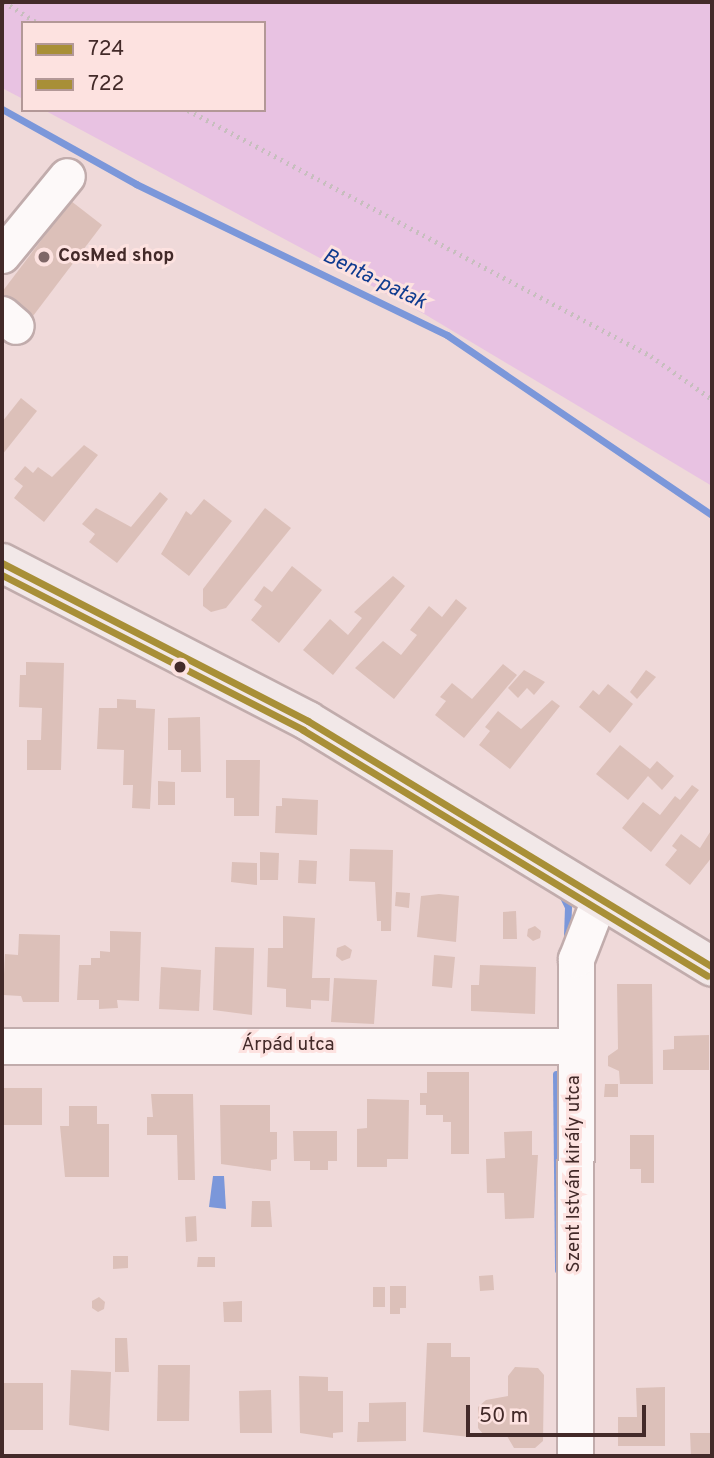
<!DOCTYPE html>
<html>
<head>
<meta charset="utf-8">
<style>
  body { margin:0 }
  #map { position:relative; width:714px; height:1458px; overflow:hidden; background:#efd9d9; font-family:Overpass,sans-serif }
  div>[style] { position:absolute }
  .green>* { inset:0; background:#e8c2e2 }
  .water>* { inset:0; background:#7b97da }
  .stream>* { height:7px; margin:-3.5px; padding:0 3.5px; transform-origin:3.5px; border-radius:3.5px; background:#7b97da }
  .building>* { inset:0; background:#dcc0b9 }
  .path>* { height:4.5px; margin-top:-2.25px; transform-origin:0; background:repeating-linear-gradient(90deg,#c7bebe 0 2px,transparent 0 7px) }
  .roads { filter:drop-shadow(2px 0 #c1acac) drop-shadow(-2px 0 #c1acac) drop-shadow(0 2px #c1acac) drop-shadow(0 -2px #c1acac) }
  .minor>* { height:35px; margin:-17.5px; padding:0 17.5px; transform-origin:17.5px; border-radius:17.5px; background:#fdf9f9 }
  .major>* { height:38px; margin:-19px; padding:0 19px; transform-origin:19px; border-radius:19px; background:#f2e8e8 }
  .bus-1>* { height:7px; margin:-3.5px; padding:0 3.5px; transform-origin:3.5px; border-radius:3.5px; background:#a88f37 }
  .bus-2>* { height:7px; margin:-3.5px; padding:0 3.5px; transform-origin:3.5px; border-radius:3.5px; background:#a88f37 }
  .dots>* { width:19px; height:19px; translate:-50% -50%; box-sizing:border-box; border:4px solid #fde2e0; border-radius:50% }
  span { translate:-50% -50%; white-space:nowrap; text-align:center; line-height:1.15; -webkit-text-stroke:6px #fde2e0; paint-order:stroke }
  .poi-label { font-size:19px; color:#432a29; font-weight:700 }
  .left { translate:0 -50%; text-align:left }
  .street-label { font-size:19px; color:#432a29 }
  .water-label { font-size:21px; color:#0f3b8f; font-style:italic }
  .frame { position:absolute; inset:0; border:4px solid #432a29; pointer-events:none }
  .legend { position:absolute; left:21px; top:21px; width:245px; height:91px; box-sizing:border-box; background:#fde2e0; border:2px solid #b39897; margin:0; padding:9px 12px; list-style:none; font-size:21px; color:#432a29 }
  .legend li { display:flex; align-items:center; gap:14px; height:35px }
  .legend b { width:35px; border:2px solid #b39897 }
  .scale { position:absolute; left:466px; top:1405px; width:180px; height:32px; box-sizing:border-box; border:4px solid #432a29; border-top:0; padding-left:9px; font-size:21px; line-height:24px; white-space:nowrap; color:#432a29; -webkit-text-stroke:5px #fde2e0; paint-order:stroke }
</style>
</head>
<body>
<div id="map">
  <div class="green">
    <div style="clip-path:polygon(2px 2px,712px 2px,712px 486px,426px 315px,44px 110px,264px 110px,264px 23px,23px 23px,23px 99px,2px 88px)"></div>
  </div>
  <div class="water">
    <div style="clip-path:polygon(213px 1176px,224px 1176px,226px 1209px,209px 1207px)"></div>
  </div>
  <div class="stream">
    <div style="left:2px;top:109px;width:154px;rotate:29.2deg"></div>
    <div style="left:136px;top:184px;width:346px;rotate:25.9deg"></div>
    <div style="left:447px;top:335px;width:320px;rotate:34.2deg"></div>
    <div style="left:562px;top:895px;width:13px;rotate:63deg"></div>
    <div style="left:568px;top:907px;width:27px;rotate:92deg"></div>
    <div style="left:556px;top:1074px;width:196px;rotate:89.4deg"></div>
  </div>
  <div class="building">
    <div style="clip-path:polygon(71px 201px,102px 225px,30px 320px,2px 298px,2px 292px)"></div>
    <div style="clip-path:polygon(21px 398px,37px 411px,2px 455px,2px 422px)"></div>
    <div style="clip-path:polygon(84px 445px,98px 455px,44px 522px,14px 498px,23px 486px,14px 479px,25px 466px,33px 473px,38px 467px,52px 477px)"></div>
    <div style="clip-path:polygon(160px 492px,168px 499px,117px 563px,89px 542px,95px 534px,82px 524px,96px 508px,131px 527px)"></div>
    <div style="clip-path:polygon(204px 499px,232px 521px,189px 576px,161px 554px,186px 511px,191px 515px)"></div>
    <div style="clip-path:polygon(265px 508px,291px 528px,226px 608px,211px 612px,203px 606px,203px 589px)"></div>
    <div style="clip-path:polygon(292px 566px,322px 590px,279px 643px,251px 620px,262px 606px,254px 600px,264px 586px,272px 592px)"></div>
    <div style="clip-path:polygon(393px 576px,405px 586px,333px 675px,303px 650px,330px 619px,348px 635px,362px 618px,354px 612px)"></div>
    <div style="clip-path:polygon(456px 599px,467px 608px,394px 699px,355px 668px,383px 641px,401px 655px,417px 635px,410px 630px,429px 606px,442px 617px)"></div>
    <div style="clip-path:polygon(26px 662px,64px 663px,61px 770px,27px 770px,27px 740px,41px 740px,42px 708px,19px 707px,20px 675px,26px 675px)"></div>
    <div style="clip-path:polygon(503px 664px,517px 675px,464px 738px,435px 715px,446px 701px,440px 697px,452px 683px,472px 699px)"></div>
    <div style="clip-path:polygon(524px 670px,545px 682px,534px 695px,527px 688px,518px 698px,508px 688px)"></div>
    <div style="clip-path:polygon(646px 670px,656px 677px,637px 699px,630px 692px)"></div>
    <div style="clip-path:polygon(608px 684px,633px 704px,610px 733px,579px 707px,593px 690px,599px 695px)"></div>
    <div style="clip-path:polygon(117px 699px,136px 700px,136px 708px,155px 709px,150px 809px,132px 808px,133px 785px,123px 785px,124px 750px,97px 749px,99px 708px,117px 708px)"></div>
    <div style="clip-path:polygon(552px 700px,560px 706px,510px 769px,479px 745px,490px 731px,485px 727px,498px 711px,521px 729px)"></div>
    <div style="clip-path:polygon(200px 717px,201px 772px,181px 772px,181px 750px,168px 750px,168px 718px)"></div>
    <div style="clip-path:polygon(620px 745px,650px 769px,657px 761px,674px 776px,662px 790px,648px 776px,628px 800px,596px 774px)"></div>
    <div style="clip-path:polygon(226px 760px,260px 760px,259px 816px,234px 816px,234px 798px,226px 798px)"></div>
    <div style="clip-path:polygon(158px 781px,175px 782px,175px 805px,158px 805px)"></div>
    <div style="clip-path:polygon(692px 785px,699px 790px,651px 852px,622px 828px,643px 802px,660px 815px,675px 796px,680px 800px)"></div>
    <div style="clip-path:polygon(282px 798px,318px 800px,317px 835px,275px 833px,276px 806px,282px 806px)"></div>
    <div style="clip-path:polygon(712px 829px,712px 857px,690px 885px,665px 865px,677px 850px,672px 846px,681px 834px,700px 848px)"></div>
    <div style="clip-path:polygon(350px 849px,393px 850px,391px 931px,381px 931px,381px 921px,377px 921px,375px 882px,349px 881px)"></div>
    <div style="clip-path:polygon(260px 852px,279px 853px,278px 880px,260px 880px)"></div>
    <div style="clip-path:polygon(299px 860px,317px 861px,316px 884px,298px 883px)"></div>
    <div style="clip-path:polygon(232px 862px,257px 863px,257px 885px,231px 882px)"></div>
    <div style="clip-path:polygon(396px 892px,410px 893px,409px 908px,395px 906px)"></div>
    <div style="clip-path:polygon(439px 894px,459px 896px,456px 942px,417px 937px,421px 896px)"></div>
    <div style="clip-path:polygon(516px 911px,517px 939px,503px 939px,503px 912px)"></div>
    <div style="clip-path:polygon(283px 916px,315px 918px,312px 978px,330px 978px,329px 1001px,311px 1000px,311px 1009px,286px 1007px,286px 989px,267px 987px,268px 948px,283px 948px)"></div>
    <div style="clip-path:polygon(535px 926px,541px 931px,540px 938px,533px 941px,527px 936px,528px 929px)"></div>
    <div style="clip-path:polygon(110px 931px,141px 932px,139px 1001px,117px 1000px,118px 1008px,99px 1009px,99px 1000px,77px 1000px,79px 965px,91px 965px,91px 958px,100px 958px,100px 951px,110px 952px)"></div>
    <div style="clip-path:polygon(19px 934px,60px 935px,59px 1002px,23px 1002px,21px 996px,3px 995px,5px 954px,18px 955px)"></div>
    <div style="clip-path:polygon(345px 945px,352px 950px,350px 958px,342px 961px,336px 956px,337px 948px)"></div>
    <div style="clip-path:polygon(215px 947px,254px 948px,252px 1015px,213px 1010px)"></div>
    <div style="clip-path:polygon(434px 955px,455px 957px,452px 988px,432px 986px)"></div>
    <div style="clip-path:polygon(480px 965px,536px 967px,535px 1014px,471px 1011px,471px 985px,479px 985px)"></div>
    <div style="clip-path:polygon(161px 967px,201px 970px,199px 1011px,159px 1009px)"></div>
    <div style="clip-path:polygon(334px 978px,377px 980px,374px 1024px,331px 1022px)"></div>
    <div style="clip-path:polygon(617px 984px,652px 984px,653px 1084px,620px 1084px,619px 1071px,608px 1066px,608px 1056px,618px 1049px)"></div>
    <div style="clip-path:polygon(709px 1035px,709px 1070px,663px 1070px,663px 1050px,674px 1049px,674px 1036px)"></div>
    <div style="clip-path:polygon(427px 1072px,469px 1072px,469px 1154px,451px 1154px,451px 1122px,443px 1122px,443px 1115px,426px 1115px,426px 1105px,420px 1105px,420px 1093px,427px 1093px)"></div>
    <div style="clip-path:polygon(605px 1084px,618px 1084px,618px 1097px,604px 1097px)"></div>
    <div style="clip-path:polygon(2px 1088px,42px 1088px,42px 1125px,2px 1125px)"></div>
    <div style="clip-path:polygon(151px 1094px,193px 1094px,195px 1180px,178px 1180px,177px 1135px,147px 1135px,147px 1117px,153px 1117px)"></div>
    <div style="clip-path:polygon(367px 1099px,409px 1100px,408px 1159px,387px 1159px,387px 1167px,357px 1167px,357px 1129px,367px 1128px)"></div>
    <div style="clip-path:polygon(220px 1105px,270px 1105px,270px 1132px,277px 1132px,277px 1159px,271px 1160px,271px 1171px,221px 1164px)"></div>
    <div style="clip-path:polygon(69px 1106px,97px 1106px,97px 1124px,109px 1124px,109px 1177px,65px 1177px,60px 1126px,69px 1126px)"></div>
    <div style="clip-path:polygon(293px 1131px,337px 1131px,337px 1161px,328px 1161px,328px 1170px,310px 1170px,310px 1161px,294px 1161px)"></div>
    <div style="clip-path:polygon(532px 1131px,532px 1155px,538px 1155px,534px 1218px,505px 1219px,504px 1193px,487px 1193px,486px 1159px,505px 1158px,504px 1132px)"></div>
    <div style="clip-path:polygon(630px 1135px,654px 1135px,654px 1183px,641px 1183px,641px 1169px,630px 1169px)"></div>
    <div style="clip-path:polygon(252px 1201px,270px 1201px,272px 1227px,251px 1227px)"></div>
    <div style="clip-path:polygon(196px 1216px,197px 1241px,186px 1242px,185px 1217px)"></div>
    <div style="clip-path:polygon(113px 1256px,128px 1256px,128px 1268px,113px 1269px)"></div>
    <div style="clip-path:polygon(198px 1257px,215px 1257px,215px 1267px,197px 1267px)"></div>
    <div style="clip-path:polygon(493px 1275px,494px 1290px,480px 1291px,479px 1276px)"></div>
    <div style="clip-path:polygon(390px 1286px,406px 1286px,406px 1308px,400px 1308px,400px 1314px,390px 1314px)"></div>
    <div style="clip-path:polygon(373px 1287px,385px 1287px,385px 1307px,373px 1307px)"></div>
    <div style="clip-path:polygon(99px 1297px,105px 1302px,104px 1309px,98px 1312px,92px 1308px,92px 1301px)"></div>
    <div style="clip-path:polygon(242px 1301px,242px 1322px,224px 1322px,223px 1302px)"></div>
    <div style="clip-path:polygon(115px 1338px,127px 1338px,129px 1372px,115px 1372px)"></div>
    <div style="clip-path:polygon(427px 1343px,451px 1343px,451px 1357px,470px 1357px,470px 1437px,423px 1432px)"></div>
    <div style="clip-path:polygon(158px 1365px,190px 1365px,189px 1421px,157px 1421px)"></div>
    <div style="clip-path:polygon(515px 1367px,538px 1368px,544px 1375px,543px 1441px,535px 1448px,514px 1448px,507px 1436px,484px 1435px,478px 1428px,478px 1407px,486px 1400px,508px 1396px,508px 1376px)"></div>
    <div style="clip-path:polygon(71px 1370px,111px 1372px,109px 1431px,69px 1425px)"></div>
    <div style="clip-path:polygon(299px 1376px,328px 1377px,328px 1391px,343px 1391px,343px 1432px,333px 1433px,333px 1438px,300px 1433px)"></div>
    <div style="clip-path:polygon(3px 1383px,43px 1383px,43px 1430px,3px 1430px)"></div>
    <div style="clip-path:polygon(665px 1387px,665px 1446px,618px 1446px,618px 1417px,637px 1417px,636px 1388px)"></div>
    <div style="clip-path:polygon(271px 1390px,272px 1433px,240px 1433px,239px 1391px)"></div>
    <div style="clip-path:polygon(406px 1402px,406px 1441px,357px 1442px,358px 1422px,369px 1422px,369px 1403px)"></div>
    <div style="clip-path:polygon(690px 1433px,710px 1433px,710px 1456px,691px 1456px)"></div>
  </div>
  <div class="path">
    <div style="left:4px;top:2px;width:40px;rotate:32deg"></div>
    <div style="left:188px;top:110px;width:524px;rotate:27.98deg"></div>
    <div style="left:651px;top:356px;width:75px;rotate:35.2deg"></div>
  </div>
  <div class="roads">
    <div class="minor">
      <div style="left:2px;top:255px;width:102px;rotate:-50.6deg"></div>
      <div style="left:2px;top:314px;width:18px;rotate:41deg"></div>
      <div style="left:2px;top:1046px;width:572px"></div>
      <div style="left:575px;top:1456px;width:497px;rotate:-89.9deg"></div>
      <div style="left:576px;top:959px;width:66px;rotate:-68.8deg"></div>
    </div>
    <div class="major">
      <div style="left:2px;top:563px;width:344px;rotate:27.3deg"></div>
      <div style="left:308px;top:721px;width:473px;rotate:31.3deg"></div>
    </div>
  </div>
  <div class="bus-1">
    <div style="left:2px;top:563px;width:344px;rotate:27.3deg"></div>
    <div style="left:308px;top:721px;width:473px;rotate:31.3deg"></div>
  </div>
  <div class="bus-2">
    <div style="left:2px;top:575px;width:339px;rotate:27.2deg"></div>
    <div style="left:303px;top:730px;width:473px;rotate:31.3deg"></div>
  </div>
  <div class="dots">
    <div style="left:44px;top:257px;background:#7f6767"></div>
    <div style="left:180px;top:667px;background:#432a29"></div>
  </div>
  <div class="poi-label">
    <span class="left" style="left:58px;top:257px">CosMed shop</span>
  </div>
  <div class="street-label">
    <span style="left:288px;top:1046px">Árpád utca</span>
    <span style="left:575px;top:1174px;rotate:-90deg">Szent István király utca</span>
  </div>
  <div class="water-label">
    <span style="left:374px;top:280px;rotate:26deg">Benta-patak</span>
  </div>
  <div class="frame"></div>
  <ul class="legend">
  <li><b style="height:9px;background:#a88f37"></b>724</li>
  <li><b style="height:9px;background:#a88f37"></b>722</li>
  </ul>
  <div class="scale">50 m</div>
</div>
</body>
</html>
